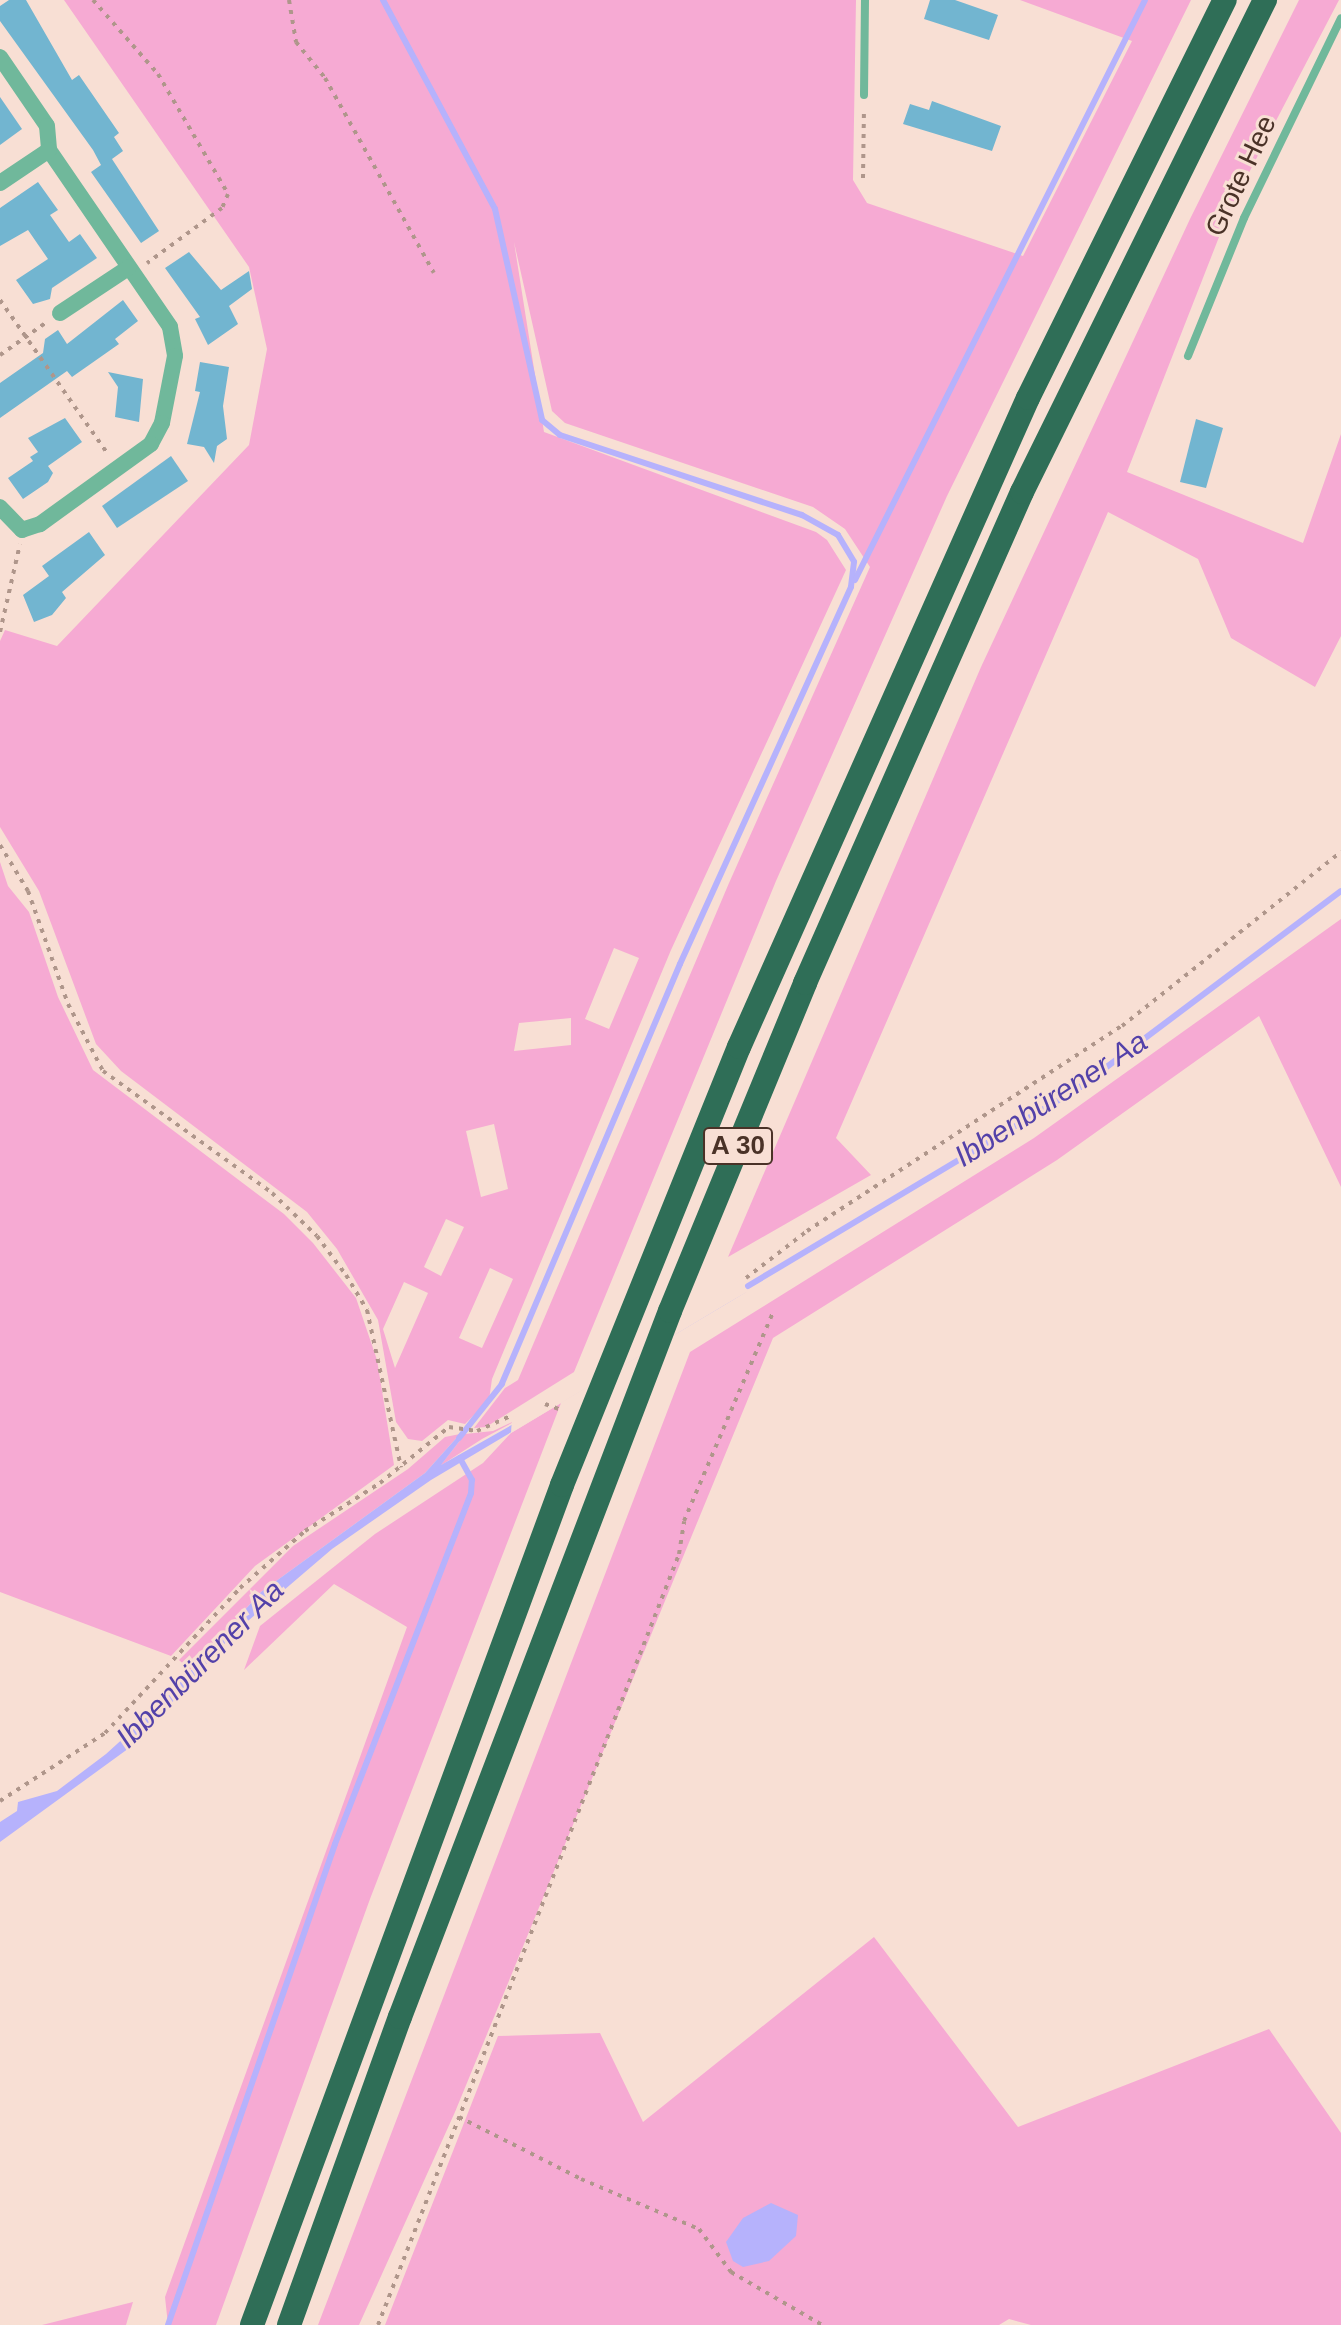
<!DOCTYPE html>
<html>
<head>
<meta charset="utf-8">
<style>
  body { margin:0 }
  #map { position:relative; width:1341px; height:2325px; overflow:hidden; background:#f8dfd4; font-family:Arial,sans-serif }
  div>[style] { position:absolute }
  .green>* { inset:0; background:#f6aad3 }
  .water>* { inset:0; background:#b6b2fc }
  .pier>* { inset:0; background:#f8dfd4 }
  .stream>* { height:6px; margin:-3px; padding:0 3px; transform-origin:3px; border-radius:3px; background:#b6b2fc }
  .building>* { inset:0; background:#72b5d0 }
  .path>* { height:4px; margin-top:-2px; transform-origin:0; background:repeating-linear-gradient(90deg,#af968b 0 4px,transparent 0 10px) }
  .lane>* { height:8px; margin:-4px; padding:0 4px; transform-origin:4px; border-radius:4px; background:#70b89b }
  .street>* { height:16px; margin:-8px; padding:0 8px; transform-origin:8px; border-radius:8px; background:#70b89b }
  .highway>* { height:24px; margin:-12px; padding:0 12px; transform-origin:12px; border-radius:12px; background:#2f6e57 }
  span { translate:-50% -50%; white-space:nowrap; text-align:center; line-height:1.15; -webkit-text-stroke:6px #f8dfd4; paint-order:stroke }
  .shield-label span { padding:2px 6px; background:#f8dfd4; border:2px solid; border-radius:6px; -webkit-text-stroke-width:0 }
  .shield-label { font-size:26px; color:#4a3227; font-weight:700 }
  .street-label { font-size:28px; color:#4a3227 }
  .water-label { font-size:30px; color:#5341a9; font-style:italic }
</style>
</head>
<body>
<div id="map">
  <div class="green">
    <div style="clip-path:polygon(evenodd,64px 0,856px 0,853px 180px,867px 203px,1023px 256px,1132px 41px,1020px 0,1191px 0,947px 496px,776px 881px,574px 1372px,486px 1427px,474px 1428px,505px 1388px,518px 1380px,729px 883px,870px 567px,845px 529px,813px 507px,565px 423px,552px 411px,514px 242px,544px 432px,816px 532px,827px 540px,846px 570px,671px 950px,492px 1379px,489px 1400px,465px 1424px,448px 1420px,422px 1441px,408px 1439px,396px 1422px,378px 1320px,337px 1249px,307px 1212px,121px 1071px,96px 1044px,39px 891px,0 827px,0 641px,5px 630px,57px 646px,249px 445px,267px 349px,249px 267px,64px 0,614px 948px,639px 958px,609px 1029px,585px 1019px,614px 948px,64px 0,571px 1018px,571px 1045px,514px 1051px,519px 1023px,571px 1018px,64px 0,494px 1124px,508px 1189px,481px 1197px,466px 1131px,494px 1124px,64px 0,446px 1219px,464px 1227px,441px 1276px,424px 1267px,446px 1219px,64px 0,490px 1268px,513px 1279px,482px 1348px,459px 1338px,490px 1268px,64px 0,404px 1282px,428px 1293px,395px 1368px,383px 1329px,404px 1282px)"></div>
    <div style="clip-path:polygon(1299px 0,1339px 0,1230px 209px,1127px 472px,1303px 543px,1341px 434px,1341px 636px,1315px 687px,1231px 638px,1198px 559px,1108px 512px,836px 1138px,871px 1175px,728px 1257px,981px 667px,1190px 219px)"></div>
    <div style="clip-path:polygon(0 862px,8px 886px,29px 912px,58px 997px,93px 1070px,284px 1214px,313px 1243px,356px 1298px,377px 1360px,394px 1465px,255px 1566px,171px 1656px,0 1592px)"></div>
    <div style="clip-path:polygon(1341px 919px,1341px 1187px,1259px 1016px,1057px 1160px,773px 1338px,455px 2112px,359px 2325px,318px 2325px,690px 1352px,1034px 1138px)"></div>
    <div style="clip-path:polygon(561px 1403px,370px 1899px,216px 2325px,168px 2325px,165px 2297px,407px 1627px,334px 1584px,244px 1670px,260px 1626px,375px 1534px,483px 1463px,511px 1433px)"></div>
    <div style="clip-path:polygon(525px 1416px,482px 1439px,440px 1466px,465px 1434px,493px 1431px)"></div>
    <div style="clip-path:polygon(460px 1434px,425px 1473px,261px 1592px,190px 1670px,179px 1660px,293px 1546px,408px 1469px,445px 1437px)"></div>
    <div style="clip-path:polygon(874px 1937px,1018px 2127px,1269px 2029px,1341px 2133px,1341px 2325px,1031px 2325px,1009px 2319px,999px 2325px,385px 2325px,498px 2036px,600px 2033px,643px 2122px)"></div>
    <div style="clip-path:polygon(133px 2302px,126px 2325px,42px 2325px)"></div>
  </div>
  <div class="water">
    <div style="clip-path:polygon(748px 1291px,431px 1480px,332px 1549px,235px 1632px,136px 1743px,0 1842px,0 1822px,17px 1811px,18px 1802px,57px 1791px,106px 1754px,160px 1705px,261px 1592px,425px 1473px,460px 1434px,465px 1434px,441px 1465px)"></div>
    <div style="clip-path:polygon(771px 2203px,798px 2215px,796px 2236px,769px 2261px,743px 2267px,733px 2261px,726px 2242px,743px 2218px)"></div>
  </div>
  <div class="pier">
    <div style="clip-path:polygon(746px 1277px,748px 1291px,511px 1433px,512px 1418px)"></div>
  </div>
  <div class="stream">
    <div style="left:383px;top:0;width:237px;rotate:61.8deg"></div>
    <div style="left:495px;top:209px;width:216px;rotate:77.4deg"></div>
    <div style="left:542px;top:420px;width:23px;rotate:40deg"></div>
    <div style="left:560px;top:435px;width:255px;rotate:18.3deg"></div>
    <div style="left:802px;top:515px;width:41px;rotate:29.1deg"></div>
    <div style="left:838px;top:535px;width:31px;rotate:59deg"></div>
    <div style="left:854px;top:562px;width:25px;rotate:97deg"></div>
    <div style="left:851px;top:587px;width:414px;rotate:114.4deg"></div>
    <div style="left:680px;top:964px;width:456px;rotate:113deg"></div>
    <div style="left:502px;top:1384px;width:69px;rotate:128.5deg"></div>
    <div style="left:855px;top:580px;width:648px;rotate:-63.43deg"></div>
    <div style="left:748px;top:1286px;width:387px;rotate:-30.9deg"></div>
    <div style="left:1080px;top:1087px;width:326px;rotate:-36.9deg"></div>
    <div style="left:168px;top:2325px;width:509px;rotate:-70.85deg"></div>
    <div style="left:335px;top:1844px;width:376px;rotate:-68.8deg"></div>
    <div style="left:471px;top:1493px;width:13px;rotate:-86deg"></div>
    <div style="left:472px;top:1480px;width:25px;rotate:-119deg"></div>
  </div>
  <div class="building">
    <div style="clip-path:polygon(9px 0,26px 0,72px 80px,79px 75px,119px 133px,114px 137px,123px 151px,112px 159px,159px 231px,141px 243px,91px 172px,101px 165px,93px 150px,0 21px,0 6px)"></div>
    <div style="clip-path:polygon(930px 0,955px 0,998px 15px,989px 40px,924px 19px)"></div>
    <div style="clip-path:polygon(0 97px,22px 129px,0 145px)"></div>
    <div style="clip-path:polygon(932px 101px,1001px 126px,992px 151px,903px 124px,910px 104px,929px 110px)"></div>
    <div style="clip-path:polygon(38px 182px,58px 210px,50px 215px,69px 242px,80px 234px,97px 258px,52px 288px,50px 299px,33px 304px,16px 280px,48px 259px,28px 230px,0 246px,0 208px)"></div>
    <div style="clip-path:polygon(189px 252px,221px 290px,249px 271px,252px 289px,229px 306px,238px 324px,208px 345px,195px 319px,200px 317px,165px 268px)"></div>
    <div style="clip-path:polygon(123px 300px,138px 321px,115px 339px,119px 344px,72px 377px,67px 371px,0 418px,0 383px,43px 353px,45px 339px,58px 330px,67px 344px)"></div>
    <div style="clip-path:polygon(200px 362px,229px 367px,223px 406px,227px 439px,217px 446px,214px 463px,204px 447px,187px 444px,200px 392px,195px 391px)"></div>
    <div style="clip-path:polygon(108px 372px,143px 379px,139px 422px,115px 417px,118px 387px)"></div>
    <div style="clip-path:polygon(65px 418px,82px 442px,48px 466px,53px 473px,48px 482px,23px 499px,8px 478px,33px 461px,30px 457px,38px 452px,28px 438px)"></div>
    <div style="clip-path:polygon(1196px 419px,1223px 428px,1206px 488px,1180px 482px)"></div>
    <div style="clip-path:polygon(171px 456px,188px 481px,117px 528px,102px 506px)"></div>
    <div style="clip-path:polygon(89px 532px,105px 555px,62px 592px,66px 598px,52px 615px,34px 622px,23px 595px,49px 576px,42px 566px)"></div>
  </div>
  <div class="path">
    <div style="left:93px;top:0;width:98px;rotate:48.7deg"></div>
    <div style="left:158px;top:74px;width:139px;rotate:59.7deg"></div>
    <div style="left:228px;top:194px;width:15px;rotate:113deg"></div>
    <div style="left:222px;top:208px;width:93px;rotate:143.7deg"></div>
    <div style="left:289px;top:0;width:43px;rotate:80.5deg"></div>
    <div style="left:296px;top:42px;width:46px;rotate:51.1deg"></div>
    <div style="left:325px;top:78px;width:223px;rotate:60.8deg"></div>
    <div style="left:863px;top:178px;width:70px;rotate:-89.2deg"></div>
    <div style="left:0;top:300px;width:187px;rotate:55deg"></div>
    <div style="left:0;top:355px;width:57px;rotate:-35.1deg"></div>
    <div style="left:0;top:632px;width:90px;rotate:-77.2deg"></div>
    <div style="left:0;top:845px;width:54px;rotate:58.7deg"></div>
    <div style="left:28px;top:891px;width:120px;rotate:70.5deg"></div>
    <div style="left:68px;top:1004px;width:76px;rotate:62.4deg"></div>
    <div style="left:103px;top:1071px;width:208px;rotate:35.8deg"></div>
    <div style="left:272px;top:1193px;width:62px;rotate:43.7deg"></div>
    <div style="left:317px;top:1236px;width:49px;rotate:53.4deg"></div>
    <div style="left:346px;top:1275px;width:41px;rotate:59deg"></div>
    <div style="left:367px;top:1310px;width:161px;rotate:77.8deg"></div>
    <div style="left:746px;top:1278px;width:77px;rotate:-37.6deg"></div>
    <div style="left:807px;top:1231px;width:376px;rotate:-33.1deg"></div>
    <div style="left:1122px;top:1026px;width:280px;rotate:-38.5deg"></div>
    <div style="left:545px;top:1404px;width:15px;rotate:20deg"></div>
    <div style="left:0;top:1801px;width:125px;rotate:-32.9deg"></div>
    <div style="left:105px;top:1733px;width:198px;rotate:-47deg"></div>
    <div style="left:240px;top:1588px;width:86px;rotate:-41.2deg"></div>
    <div style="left:305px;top:1531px;width:89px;rotate:-32.6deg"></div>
    <div style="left:380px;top:1483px;width:89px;rotate:-39.1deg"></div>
    <div style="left:449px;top:1427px;width:28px;rotate:8deg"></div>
    <div style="left:477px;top:1431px;width:39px;rotate:-24deg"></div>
    <div style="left:459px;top:2117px;width:137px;rotate:26.9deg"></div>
    <div style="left:581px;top:2179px;width:128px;rotate:23deg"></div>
    <div style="left:699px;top:2229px;width:54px;rotate:53.3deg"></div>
    <div style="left:731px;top:2272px;width:105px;rotate:30.2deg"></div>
    <div style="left:378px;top:2325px;width:828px;rotate:-68.67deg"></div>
    <div style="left:679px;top:1554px;width:33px;rotate:-81deg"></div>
    <div style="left:684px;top:1521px;width:227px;rotate:-66.9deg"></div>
  </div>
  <div class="lane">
    <div style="left:864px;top:95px;width:95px;rotate:-89.4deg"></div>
    <div style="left:1188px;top:356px;width:149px;rotate:-67.9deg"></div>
    <div style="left:1244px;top:218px;width:222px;rotate:-64.1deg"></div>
  </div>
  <div class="street">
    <div style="left:0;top:57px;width:83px;rotate:55.7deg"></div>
    <div style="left:47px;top:126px;width:24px;rotate:85deg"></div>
    <div style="left:49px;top:150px;width:214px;rotate:55.6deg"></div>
    <div style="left:170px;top:327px;width:29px;rotate:80deg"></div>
    <div style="left:175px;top:356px;width:68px;rotate:101deg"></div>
    <div style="left:162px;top:423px;width:24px;rotate:118deg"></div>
    <div style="left:151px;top:444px;width:137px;rotate:144.2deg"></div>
    <div style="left:40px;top:524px;width:19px;rotate:162deg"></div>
    <div style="left:22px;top:530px;width:32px;rotate:-134deg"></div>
    <div style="left:0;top:183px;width:59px;rotate:-34deg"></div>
    <div style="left:60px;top:313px;width:82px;rotate:-33.5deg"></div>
  </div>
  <div class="highway">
    <div style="left:252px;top:2325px;width:895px;rotate:-69.74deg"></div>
    <div style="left:562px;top:1485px;width:472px;rotate:-68deg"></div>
    <div style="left:739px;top:1047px;width:710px;rotate:-66deg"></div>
    <div style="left:1028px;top:398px;width:444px;rotate:-63.7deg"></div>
    <div style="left:289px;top:2325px;width:327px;rotate:-70.2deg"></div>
    <div style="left:400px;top:2017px;width:756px;rotate:-69.07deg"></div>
    <div style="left:670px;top:1311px;width:355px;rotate:-67.6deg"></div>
    <div style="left:805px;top:983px;width:537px;rotate:-66.16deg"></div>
    <div style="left:1022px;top:492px;width:549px;rotate:-63.72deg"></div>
  </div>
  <div class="shield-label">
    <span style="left:738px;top:1146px">A 30</span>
  </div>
  <div class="street-label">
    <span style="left:1241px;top:176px;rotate:-65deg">Grote Hee</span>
  </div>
  <div class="water-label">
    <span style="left:1051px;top:1099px;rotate:-33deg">Ibbenbürener Aa</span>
    <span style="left:200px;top:1664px;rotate:-45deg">Ibbenbürener Aa</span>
  </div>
</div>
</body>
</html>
